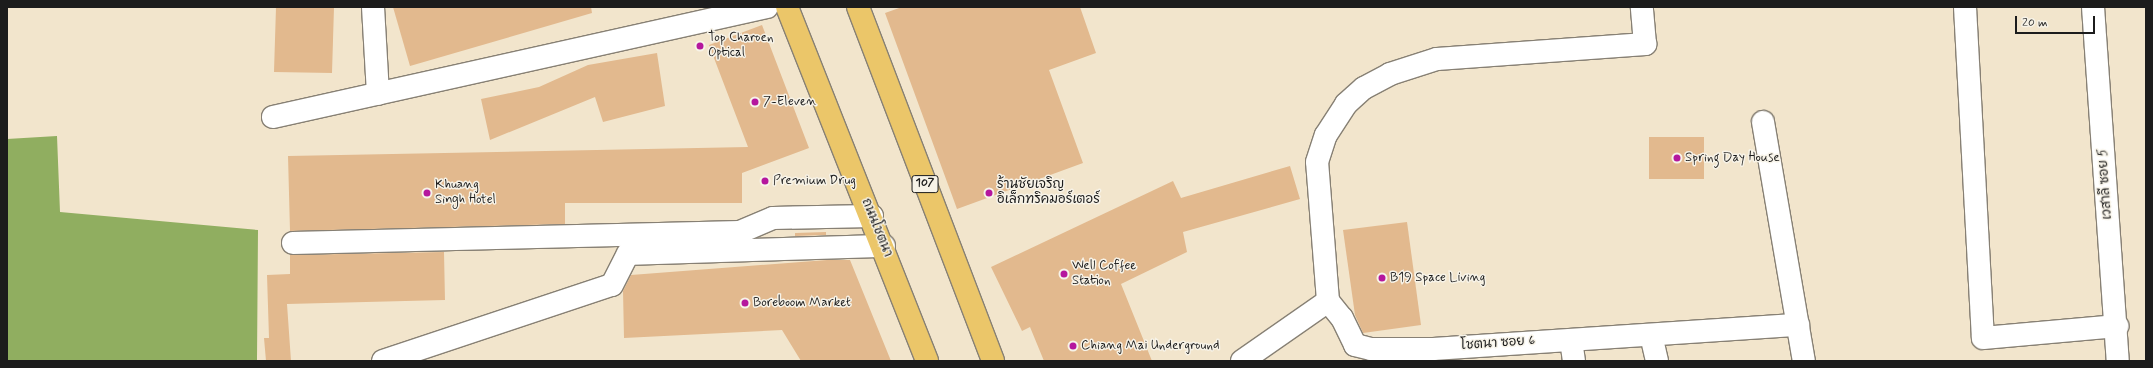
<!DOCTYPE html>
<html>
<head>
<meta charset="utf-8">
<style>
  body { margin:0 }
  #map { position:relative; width:2153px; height:368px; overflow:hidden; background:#f2e5cc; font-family:Mynerve,"Playpen Sans Thai",sans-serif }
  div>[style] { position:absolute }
  .forest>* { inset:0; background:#90ae60 }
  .building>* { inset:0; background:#e2b98e }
  .roads { filter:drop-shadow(1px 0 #878074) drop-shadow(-1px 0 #878074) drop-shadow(0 1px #878074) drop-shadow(0 -1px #878074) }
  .minor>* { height:22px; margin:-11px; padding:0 11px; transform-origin:11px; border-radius:11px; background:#fff }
  .major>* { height:22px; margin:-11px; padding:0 11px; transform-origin:11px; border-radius:11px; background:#ebc669 }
  .dots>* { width:11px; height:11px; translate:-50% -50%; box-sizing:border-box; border:2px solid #f7f3e8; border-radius:50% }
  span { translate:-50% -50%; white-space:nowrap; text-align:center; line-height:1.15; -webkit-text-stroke:3px #f7f3e8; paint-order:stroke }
  .shield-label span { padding:1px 3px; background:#f7f3e8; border:1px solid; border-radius:3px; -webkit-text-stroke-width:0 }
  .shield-label { font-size:12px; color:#1c1c1c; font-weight:700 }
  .poi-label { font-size:13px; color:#1c1c1c }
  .left { translate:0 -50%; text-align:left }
  .street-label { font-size:13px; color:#1c1c1c }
  .frame { position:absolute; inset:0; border:8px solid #1c1c1c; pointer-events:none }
  .scale { position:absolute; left:2015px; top:16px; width:80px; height:18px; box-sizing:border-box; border:2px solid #1c1c1c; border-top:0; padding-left:5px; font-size:12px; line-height:14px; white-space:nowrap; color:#1c1c1c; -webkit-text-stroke:3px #f7f3e8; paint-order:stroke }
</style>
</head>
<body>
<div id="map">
  <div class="forest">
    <div style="clip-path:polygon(57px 136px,60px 212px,258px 230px,257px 361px,7px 361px,7px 139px)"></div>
  </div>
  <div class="building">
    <div style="clip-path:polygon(276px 7px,334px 7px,332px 73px,274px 72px)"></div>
    <div style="clip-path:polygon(393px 7px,591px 7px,592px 13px,410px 66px)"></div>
    <div style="clip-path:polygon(902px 7px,1080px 7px,1096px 53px,1049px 70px,1083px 163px,957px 209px,885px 13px)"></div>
    <div style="clip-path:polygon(762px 25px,809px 148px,742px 173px,742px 203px,565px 203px,565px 224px,290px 231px,288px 156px,748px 147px,709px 45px)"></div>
    <div style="clip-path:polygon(657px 53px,665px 106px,603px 122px,595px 97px,490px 140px,481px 99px,539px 87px,588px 65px)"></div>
    <div style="clip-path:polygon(1649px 137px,1704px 137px,1704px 179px,1649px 179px)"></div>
    <div style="clip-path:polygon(1290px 166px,1300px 199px,1183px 232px,1187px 252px,1121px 284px,1152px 361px,1044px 361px,1030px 327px,1022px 331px,991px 267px,1173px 181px,1181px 198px)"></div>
    <div style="clip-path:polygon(1407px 222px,1421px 325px,1363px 333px,1355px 315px,1343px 230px)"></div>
    <div style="clip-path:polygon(826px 232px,826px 235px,795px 236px,795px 233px)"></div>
    <div style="clip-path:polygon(444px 252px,445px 300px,287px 304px,291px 361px,266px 361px,264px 338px,269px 338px,267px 275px,290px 274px,290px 255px)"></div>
    <div style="clip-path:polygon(827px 260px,850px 260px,891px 361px,801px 361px,782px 330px,624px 338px,623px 291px,631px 275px)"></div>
  </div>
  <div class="roads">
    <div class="minor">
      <div style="left:373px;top:7px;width:87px;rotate:86.7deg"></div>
      <div style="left:1965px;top:7px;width:331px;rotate:86.9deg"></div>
      <div style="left:1983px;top:338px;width:135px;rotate:-5.1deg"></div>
      <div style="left:2093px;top:7px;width:355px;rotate:86deg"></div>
      <div style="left:273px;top:117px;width:506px;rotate:-12.55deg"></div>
      <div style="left:1763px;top:122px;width:242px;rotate:80.3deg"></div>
      <div style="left:293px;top:243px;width:447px;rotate:-1.4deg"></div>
      <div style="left:740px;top:232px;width:36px;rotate:-23deg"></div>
      <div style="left:773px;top:218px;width:99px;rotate:-1.2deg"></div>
      <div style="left:1328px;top:301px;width:139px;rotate:-94.5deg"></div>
      <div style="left:1317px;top:162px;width:28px;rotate:-72deg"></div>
      <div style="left:1326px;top:135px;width:37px;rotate:-57deg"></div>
      <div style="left:1346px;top:104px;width:24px;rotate:-42deg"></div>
      <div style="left:1364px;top:88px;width:30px;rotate:-28deg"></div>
      <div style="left:1390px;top:74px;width:49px;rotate:-17.7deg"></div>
      <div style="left:1437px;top:59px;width:209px;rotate:-4.1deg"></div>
      <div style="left:1645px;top:44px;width:37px;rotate:-95deg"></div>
      <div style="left:1651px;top:335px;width:27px;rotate:77deg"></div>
      <div style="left:1571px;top:340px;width:21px;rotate:82deg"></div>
      <div style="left:383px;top:361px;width:241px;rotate:-18.4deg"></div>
      <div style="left:612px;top:285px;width:35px;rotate:-63deg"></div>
      <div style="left:628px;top:254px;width:256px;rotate:-1.8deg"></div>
      <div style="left:1242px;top:361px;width:105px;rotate:-34.9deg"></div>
      <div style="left:1328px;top:301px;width:22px;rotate:51deg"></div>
      <div style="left:1342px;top:318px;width:30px;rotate:64deg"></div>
      <div style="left:1355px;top:345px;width:16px;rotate:14deg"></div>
      <div style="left:1371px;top:349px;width:62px"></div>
      <div style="left:1433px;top:349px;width:366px;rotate:-3.8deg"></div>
    </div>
    <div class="major">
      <div style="left:787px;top:7px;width:381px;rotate:68.4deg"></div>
      <div style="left:858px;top:7px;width:379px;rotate:69.1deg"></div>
    </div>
  </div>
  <div class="dots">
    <div style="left:700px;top:46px;background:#b5179e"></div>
    <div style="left:755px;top:102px;background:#b5179e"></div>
    <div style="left:1677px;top:158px;background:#b5179e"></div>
    <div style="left:765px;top:181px;background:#b5179e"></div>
    <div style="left:427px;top:193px;background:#b5179e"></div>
    <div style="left:989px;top:193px;background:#b5179e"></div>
    <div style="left:1064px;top:274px;background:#b5179e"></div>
    <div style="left:1382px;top:278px;background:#b5179e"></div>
    <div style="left:745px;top:303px;background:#b5179e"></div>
    <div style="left:1073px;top:346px;background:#b5179e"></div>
  </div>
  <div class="shield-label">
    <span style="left:925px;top:184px">107</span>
  </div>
  <div class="poi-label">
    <span class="left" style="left:708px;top:46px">Top Charoen<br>Optical</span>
    <span class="left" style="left:763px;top:102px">7-Eleven</span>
    <span class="left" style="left:1685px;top:158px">Spring Day House</span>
    <span class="left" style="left:773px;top:181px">Premium Drug</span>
    <span class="left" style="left:435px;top:193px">Khuang<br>Singh Hotel</span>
    <span class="left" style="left:997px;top:193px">ร้านชัยเจริญ<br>อิเล็กทริคมอร์เตอร์</span>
    <span class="left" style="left:1072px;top:274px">Well Coffee<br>Station</span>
    <span class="left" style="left:1390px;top:278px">B19 Space Living</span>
    <span class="left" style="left:753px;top:303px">Boreboom Market</span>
    <span class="left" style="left:1081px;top:346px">Chiang Mai Underground</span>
  </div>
  <div class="street-label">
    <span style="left:2106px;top:184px;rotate:-94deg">เวสาลี ซอย 5</span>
    <span style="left:876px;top:228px;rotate:68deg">ถนนโชตนา</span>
    <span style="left:1498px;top:344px;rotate:-4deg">โชตนา ซอย 6</span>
  </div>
  <div class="frame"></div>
  <div class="scale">20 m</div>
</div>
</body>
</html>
